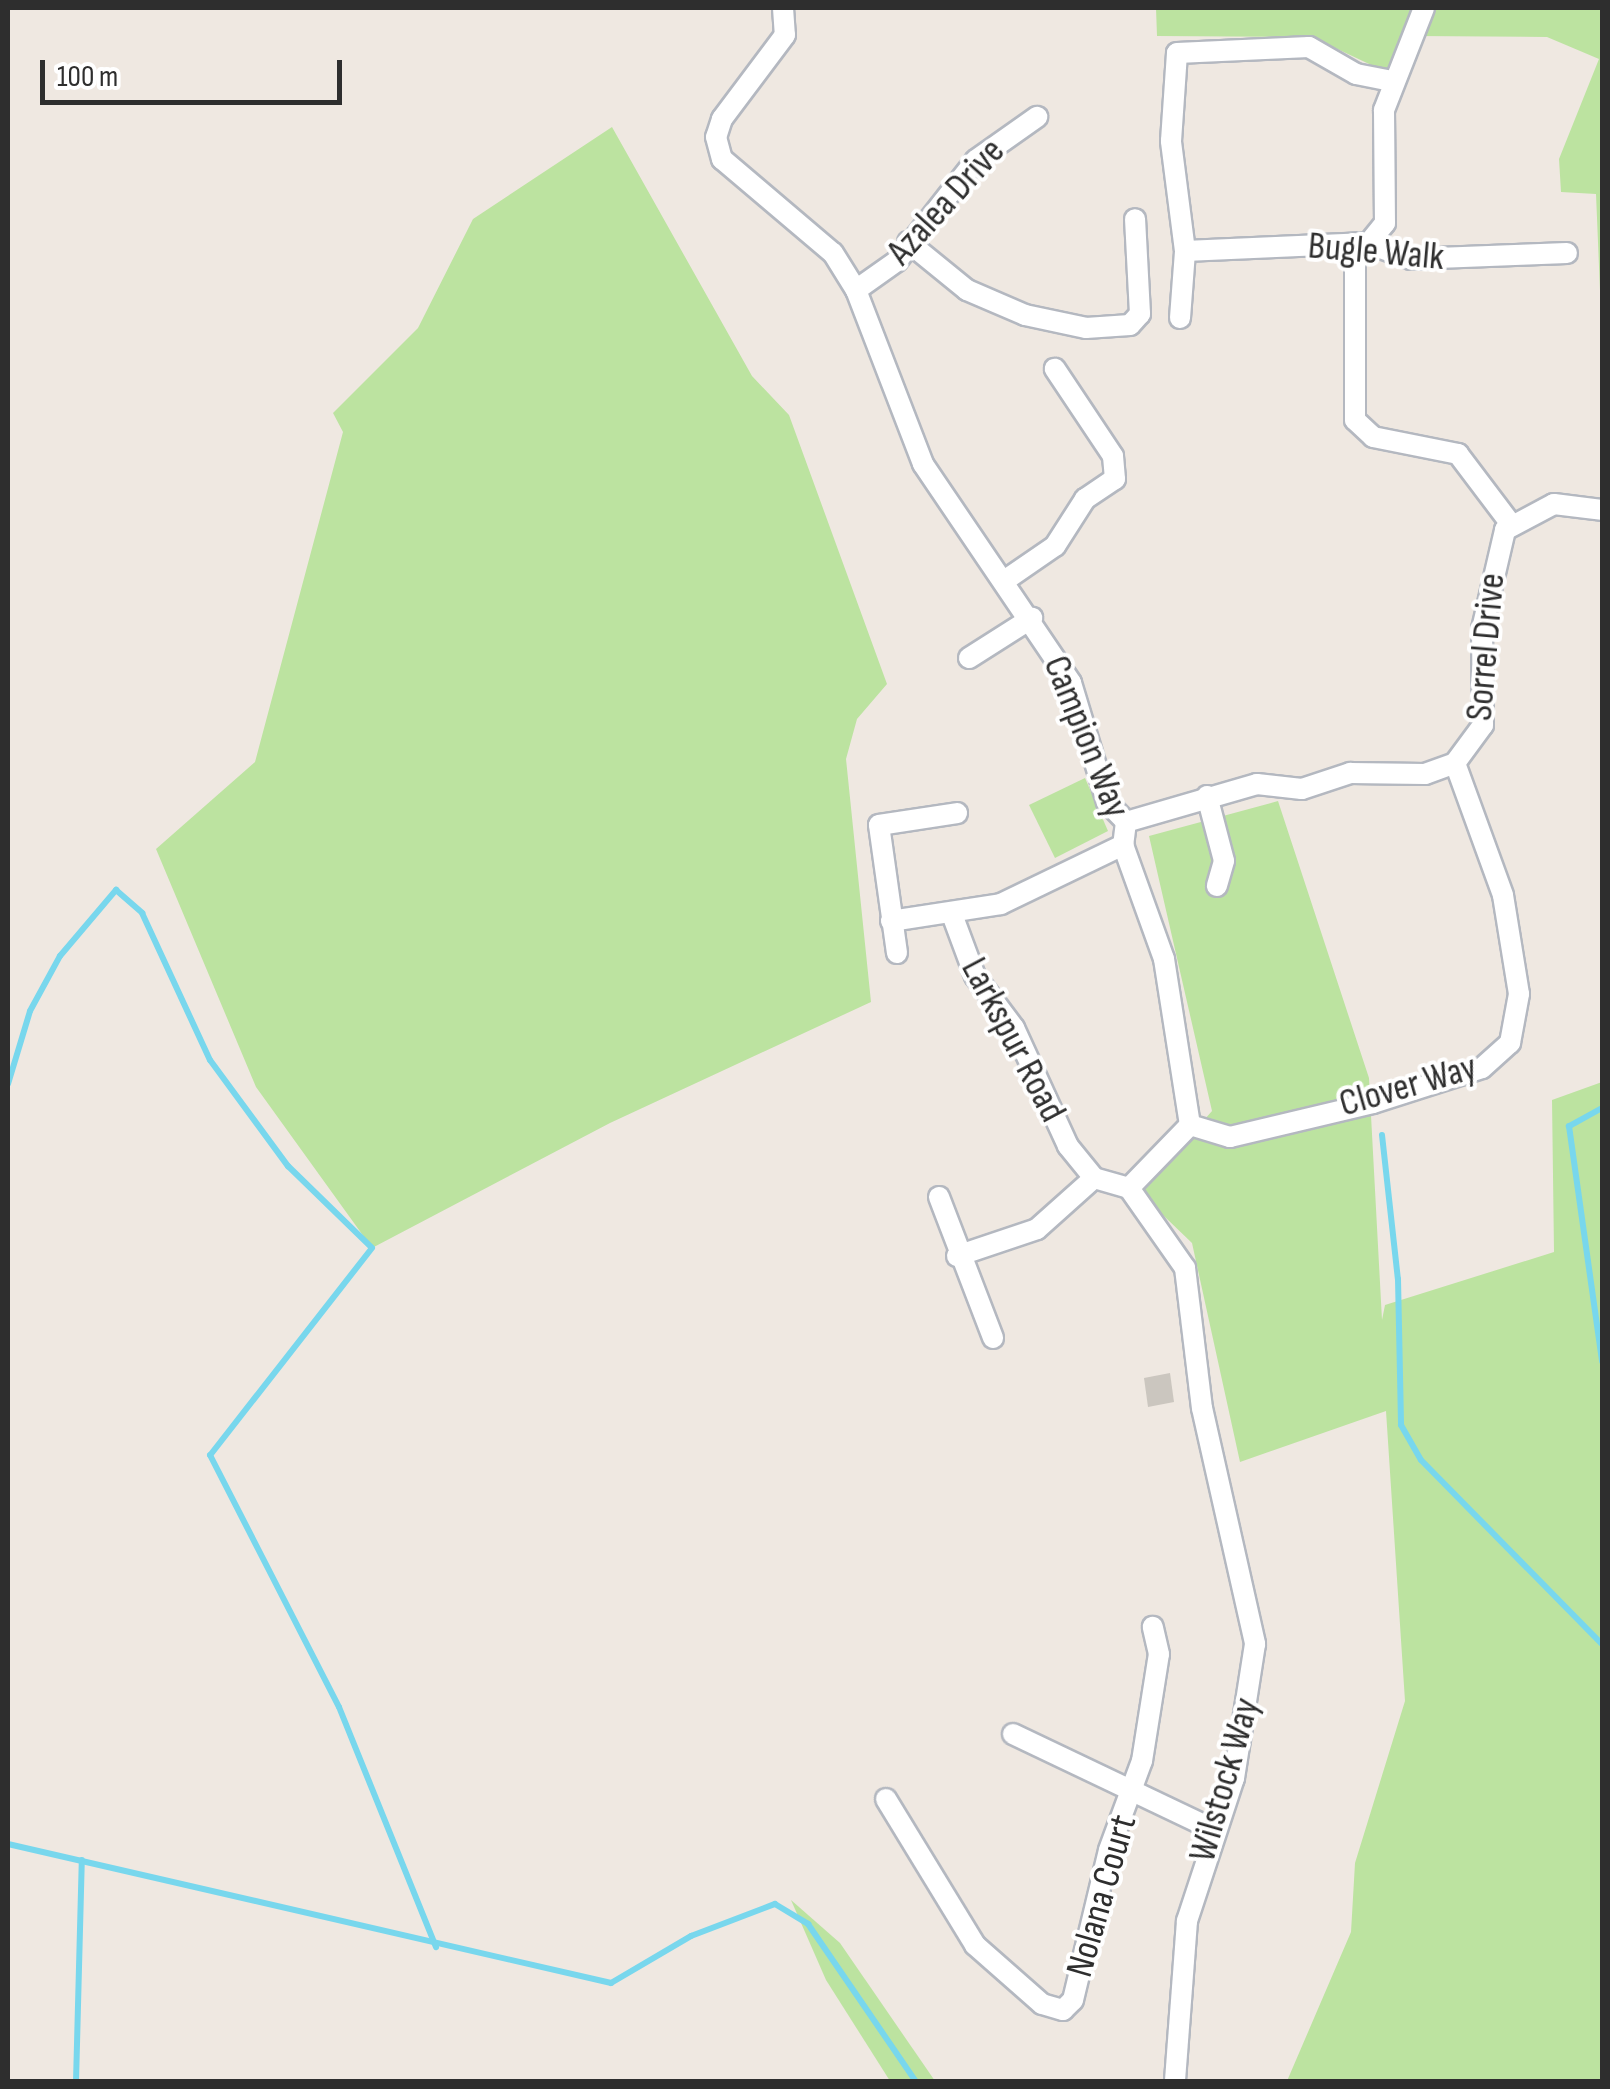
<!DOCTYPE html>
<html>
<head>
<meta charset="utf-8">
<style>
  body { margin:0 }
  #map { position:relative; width:1610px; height:2089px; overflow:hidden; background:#efe8e1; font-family:"Sofia Sans Condensed",sans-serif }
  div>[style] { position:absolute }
  .green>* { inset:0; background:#bce3a0 }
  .stream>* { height:6px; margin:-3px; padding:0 3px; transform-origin:3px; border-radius:3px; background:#78d7ed }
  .building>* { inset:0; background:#cbc6bf }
  .roads { filter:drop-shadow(2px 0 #b4b8c0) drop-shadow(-2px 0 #b4b8c0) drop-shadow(0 2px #b4b8c0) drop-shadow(0 -2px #b4b8c0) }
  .minor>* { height:20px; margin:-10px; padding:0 10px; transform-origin:10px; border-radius:10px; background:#fff }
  span { translate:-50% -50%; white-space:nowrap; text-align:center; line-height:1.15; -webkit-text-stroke:8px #fff; paint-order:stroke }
  .street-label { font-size:38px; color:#2e2e2e }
  .frame { position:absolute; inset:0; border:10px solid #2e2e2e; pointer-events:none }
  .scale { position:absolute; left:40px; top:60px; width:302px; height:45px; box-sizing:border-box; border:5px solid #2e2e2e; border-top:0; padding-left:12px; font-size:30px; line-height:35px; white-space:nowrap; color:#2e2e2e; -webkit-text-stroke:8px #fff; paint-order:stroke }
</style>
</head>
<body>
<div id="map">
  <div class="green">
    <div style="clip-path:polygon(1156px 8px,1415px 8px,1386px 72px,1312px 37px,1157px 36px)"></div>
    <div style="clip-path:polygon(1424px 8px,1602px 8px,1602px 339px,1596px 194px,1561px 192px,1559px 159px,1599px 59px,1547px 37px,1415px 36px)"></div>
    <div style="clip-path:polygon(612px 127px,752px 376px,789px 415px,887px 684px,857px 719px,846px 759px,871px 1002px,610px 1123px,372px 1248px,256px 1087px,156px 849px,255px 762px,343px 432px,333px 413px,418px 328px,473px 219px)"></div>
    <div style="clip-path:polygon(1085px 778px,1108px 831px,1055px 858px,1029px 805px)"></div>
    <div style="clip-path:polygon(1278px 801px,1369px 1078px,1382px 1320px,1385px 1305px,1554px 1252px,1552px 1100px,1602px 1082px,1602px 2081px,1287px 2081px,1351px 1932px,1355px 1863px,1405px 1701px,1386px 1411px,1240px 1462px,1192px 1243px,1140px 1193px,1212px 1111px,1149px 836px)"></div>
    <div style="clip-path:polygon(791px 1900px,840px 1943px,935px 2081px,890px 2081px,826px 1980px)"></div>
  </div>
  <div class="stream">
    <div style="left:8px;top:1084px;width:76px;rotate:-73.2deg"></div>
    <div style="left:30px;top:1011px;width:63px;rotate:-61.4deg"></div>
    <div style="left:60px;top:956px;width:87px;rotate:-49.7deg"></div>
    <div style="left:116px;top:890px;width:35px;rotate:41deg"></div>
    <div style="left:142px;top:913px;width:162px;rotate:65.2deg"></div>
    <div style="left:210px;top:1060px;width:132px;rotate:53.7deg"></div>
    <div style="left:288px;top:1166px;width:117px;rotate:44.3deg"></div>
    <div style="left:372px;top:1248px;width:263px;rotate:128deg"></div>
    <div style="left:210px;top:1455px;width:283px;rotate:62.9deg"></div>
    <div style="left:339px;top:1707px;width:259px;rotate:68deg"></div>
    <div style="left:1602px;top:1108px;width:38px;rotate:151deg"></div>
    <div style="left:1569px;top:1126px;width:238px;rotate:82deg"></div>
    <div style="left:1382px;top:1135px;width:145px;rotate:83.7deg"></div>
    <div style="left:1398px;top:1279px;width:146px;rotate:88.8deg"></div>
    <div style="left:1401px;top:1425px;width:40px;rotate:60.3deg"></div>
    <div style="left:1421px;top:1460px;width:258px;rotate:45.5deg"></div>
    <div style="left:8px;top:1844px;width:619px;rotate:12.98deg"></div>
    <div style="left:611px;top:1983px;width:93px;rotate:-30.4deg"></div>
    <div style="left:691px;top:1936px;width:90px;rotate:-20.9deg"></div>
    <div style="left:775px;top:1904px;width:39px;rotate:31deg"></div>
    <div style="left:808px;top:1924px;width:191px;rotate:55.6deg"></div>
    <div style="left:76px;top:2082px;width:222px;rotate:-88.5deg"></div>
  </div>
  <div class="building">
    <div style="clip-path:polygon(1170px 1373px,1174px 1402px,1148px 1407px,1144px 1378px)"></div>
  </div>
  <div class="roads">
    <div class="minor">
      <div style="left:783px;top:8px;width:27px;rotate:86deg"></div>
      <div style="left:785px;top:35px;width:105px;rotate:126.9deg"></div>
      <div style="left:722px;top:119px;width:19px;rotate:108deg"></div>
      <div style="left:716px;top:137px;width:23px;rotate:75deg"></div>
      <div style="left:722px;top:159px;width:145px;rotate:40.3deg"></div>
      <div style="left:833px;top:253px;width:44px;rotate:58.1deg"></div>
      <div style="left:856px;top:290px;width:186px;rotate:68.9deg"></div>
      <div style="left:923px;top:464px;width:264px;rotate:55.9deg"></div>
      <div style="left:1071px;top:683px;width:124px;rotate:73.2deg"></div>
      <div style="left:1107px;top:802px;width:28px;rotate:46deg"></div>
      <div style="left:1126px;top:822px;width:23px;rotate:97deg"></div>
      <div style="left:1123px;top:845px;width:121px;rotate:70.2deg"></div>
      <div style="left:1164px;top:959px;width:168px;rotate:81.1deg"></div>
      <div style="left:1190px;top:1125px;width:88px;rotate:134.1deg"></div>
      <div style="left:1129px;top:1188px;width:98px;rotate:55deg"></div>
      <div style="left:1185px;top:1268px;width:141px;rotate:83.1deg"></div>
      <div style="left:1202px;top:1408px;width:242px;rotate:77.3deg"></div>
      <div style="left:1255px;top:1644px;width:136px;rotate:98.9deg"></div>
      <div style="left:1234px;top:1778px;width:151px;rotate:108.2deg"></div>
      <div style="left:1187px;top:1921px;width:161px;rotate:94.3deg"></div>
      <div style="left:1424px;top:8px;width:110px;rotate:111.4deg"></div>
      <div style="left:1384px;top:110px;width:113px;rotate:89.5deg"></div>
      <div style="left:1385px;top:223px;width:48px;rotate:129deg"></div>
      <div style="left:1355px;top:260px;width:160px;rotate:90deg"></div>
      <div style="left:1355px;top:420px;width:25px;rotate:43deg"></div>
      <div style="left:1373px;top:437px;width:87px;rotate:11.3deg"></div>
      <div style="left:1458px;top:454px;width:88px;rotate:52.9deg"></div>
      <div style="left:908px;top:242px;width:76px;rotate:39.1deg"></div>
      <div style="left:967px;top:290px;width:63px;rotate:23.3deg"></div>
      <div style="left:1025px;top:315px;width:62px;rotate:12deg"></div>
      <div style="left:1086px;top:328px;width:44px;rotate:-3.9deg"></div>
      <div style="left:1130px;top:325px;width:15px;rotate:-48deg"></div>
      <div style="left:1140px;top:314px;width:95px;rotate:-93deg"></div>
      <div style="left:1185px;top:251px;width:182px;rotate:-2.5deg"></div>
      <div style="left:1367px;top:243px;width:47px;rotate:20deg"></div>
      <div style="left:1411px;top:259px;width:156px;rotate:-2.2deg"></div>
      <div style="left:856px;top:290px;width:50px;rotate:-35.3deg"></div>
      <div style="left:897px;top:261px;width:128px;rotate:-52deg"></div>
      <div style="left:976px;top:160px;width:75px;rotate:-35.2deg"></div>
      <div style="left:1180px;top:318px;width:67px;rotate:-85.7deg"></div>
      <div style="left:1185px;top:251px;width:111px;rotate:-97.3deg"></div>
      <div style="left:1171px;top:141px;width:88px;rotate:-86.1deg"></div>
      <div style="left:1177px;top:53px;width:132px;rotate:-2.6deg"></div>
      <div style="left:1309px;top:47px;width:54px;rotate:29.9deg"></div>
      <div style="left:1356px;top:74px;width:37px;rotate:11deg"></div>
      <div style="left:1004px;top:581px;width:62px;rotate:-34.5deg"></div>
      <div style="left:1055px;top:546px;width:56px;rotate:-57.4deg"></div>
      <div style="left:1085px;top:499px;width:36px;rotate:-34deg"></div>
      <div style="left:1115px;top:479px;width:23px;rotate:-95deg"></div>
      <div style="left:1113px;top:456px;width:105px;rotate:-123.7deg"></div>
      <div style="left:969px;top:658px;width:75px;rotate:-32.4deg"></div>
      <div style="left:1207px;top:796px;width:67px;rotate:75.3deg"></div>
      <div style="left:1224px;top:861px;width:26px;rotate:106deg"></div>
      <div style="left:1126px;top:822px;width:136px;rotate:-16.2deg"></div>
      <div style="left:1257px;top:784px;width:45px;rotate:6.3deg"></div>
      <div style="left:1302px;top:789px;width:51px;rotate:-18.4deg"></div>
      <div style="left:1350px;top:773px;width:75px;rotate:0.8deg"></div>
      <div style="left:1425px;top:774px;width:32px;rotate:-20deg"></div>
      <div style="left:1455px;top:763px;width:47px;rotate:-53.6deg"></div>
      <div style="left:1483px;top:725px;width:96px;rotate:-90.6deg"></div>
      <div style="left:1482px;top:629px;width:102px;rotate:-76.9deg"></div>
      <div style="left:1505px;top:530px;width:55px;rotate:-28deg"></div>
      <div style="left:1554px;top:504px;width:48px;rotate:7.1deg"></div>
      <div style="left:953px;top:917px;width:63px;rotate:69.6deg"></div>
      <div style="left:975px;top:976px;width:65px;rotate:53.1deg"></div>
      <div style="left:1014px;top:1028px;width:130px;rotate:65.4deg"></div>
      <div style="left:1068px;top:1146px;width:41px;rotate:50.9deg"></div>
      <div style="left:1094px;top:1178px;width:36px;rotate:16deg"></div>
      <div style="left:891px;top:921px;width:111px;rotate:-8.8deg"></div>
      <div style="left:1001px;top:904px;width:136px;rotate:-25.8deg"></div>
      <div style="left:897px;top:953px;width:129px;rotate:-98deg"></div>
      <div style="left:879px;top:825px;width:79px;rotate:-8.7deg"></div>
      <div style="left:1190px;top:1125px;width:42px;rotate:16.7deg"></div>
      <div style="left:1230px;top:1137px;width:147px;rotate:-13.4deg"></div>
      <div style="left:1373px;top:1103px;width:114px;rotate:-17.8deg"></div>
      <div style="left:1482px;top:1068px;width:38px;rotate:-42deg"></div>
      <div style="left:1510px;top:1043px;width:50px;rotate:-79.6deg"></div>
      <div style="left:1519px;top:994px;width:100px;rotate:-99.2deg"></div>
      <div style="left:1503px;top:895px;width:140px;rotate:-110deg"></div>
      <div style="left:939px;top:1197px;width:151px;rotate:69deg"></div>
      <div style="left:957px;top:1256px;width:84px;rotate:-18.6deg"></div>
      <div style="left:1037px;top:1229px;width:76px;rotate:-41.8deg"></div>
      <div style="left:1013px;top:1734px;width:223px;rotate:25.5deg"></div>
      <div style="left:886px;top:1799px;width:171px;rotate:58.6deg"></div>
      <div style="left:975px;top:1945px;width:89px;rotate:41.4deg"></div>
      <div style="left:1042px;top:2004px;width:22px;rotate:16deg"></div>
      <div style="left:1063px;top:2010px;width:14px;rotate:-45deg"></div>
      <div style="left:1073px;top:2000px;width:154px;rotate:-76.5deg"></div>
      <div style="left:1109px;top:1850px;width:95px;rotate:-69.7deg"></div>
      <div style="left:1142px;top:1761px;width:108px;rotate:-81deg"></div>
      <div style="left:1159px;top:1654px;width:28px;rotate:-103deg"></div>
    </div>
  </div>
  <div class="street-label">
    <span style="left:946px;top:202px;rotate:-48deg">Azalea Drive</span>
    <span style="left:1376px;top:252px;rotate:5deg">Bugle Walk</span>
    <span style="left:1486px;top:647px;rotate:-85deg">Sorrel Drive</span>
    <span style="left:1086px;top:737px;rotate:68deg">Campion Way</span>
    <span style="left:1013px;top:1040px;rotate:62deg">Larkspur Road</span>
    <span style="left:1408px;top:1086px;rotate:-16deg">Clover Way</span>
    <span style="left:1225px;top:1780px;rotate:-74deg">Wilstock Way</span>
    <span style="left:1102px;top:1896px;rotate:-74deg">Nolana Court</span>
  </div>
  <div class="frame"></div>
  <div class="scale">100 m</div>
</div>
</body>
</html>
